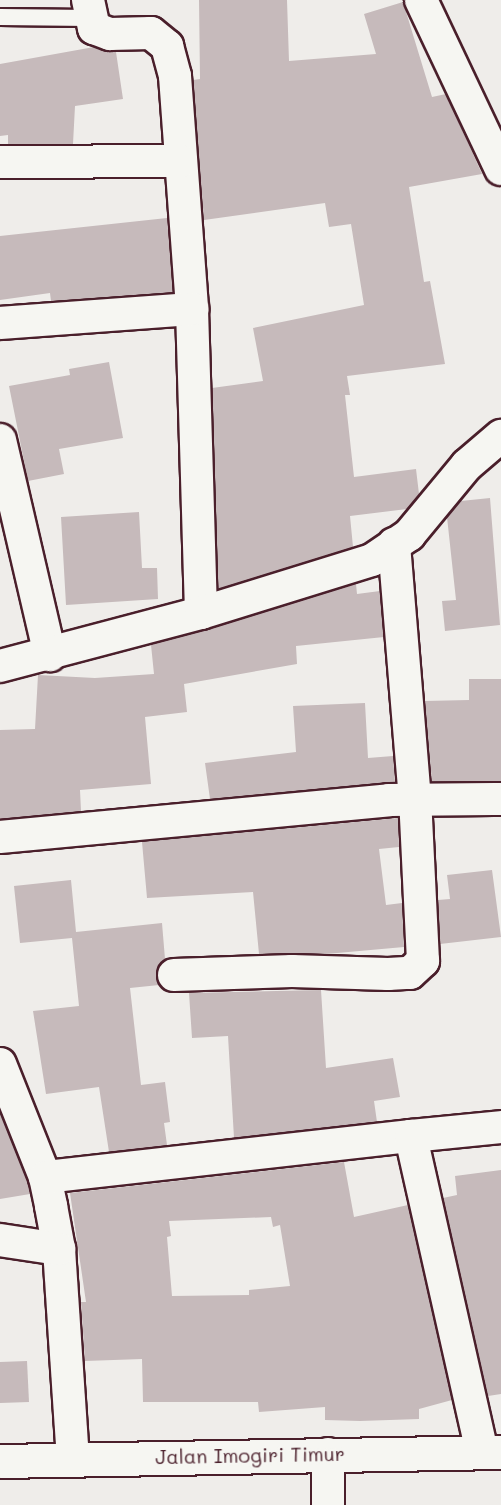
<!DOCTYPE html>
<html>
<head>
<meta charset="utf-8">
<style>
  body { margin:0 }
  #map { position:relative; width:501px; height:1505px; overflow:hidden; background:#efedea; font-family:Mali,sans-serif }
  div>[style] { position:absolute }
  .building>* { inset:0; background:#c6babb }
  .roads { filter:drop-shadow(2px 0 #4a1f2b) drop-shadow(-2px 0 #4a1f2b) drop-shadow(0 2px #4a1f2b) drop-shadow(0 -2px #4a1f2b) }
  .lane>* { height:16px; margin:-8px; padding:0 8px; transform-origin:8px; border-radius:8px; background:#f6f6f2 }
  .street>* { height:32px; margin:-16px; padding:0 16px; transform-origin:16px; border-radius:16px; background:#f6f6f2 }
  .primary>* { height:33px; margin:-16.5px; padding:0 16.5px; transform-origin:16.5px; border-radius:16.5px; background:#f6f6f2 }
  span { translate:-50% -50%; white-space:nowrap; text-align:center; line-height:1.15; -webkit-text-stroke:5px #f6f6f2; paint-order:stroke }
  .street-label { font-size:20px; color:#4a1f2b }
</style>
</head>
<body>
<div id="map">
  <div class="building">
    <div style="clip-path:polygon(199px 0,287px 0,289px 61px,376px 54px,364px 14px,403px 2px,432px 97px,446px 94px,482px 174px,409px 187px,424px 282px,430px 281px,445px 364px,347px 376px,350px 395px,345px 395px,354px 477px,416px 469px,419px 494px,407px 509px,350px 516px,353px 547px,218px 589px,212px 388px,263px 381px,253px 328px,364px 305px,351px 224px,329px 227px,325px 203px,204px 220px,193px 80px,200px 79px)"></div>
    <div style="clip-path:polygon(94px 47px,116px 52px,123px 99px,75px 106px,73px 144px,8px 144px,8px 135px,0 136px,0 64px)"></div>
    <div style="clip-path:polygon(167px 218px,173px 292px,51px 301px,50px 293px,0 300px,0 236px)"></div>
    <div style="clip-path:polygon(109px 362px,123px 438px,59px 449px,64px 474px,28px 481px,9px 386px,70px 375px,69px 369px)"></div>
    <div style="clip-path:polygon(490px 498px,500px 625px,445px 631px,442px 601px,456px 600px,447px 517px,461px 501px)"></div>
    <div style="clip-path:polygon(139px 512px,142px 568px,157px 568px,158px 599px,66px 605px,61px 517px)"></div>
    <div style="clip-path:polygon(356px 584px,357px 594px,380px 591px,384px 637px,296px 646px,297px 664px,184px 684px,187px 712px,145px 717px,151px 784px,80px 790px,81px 811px,0 819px,0 730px,35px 729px,38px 675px,95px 678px,154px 674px,151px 645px)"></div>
    <div style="clip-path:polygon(469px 679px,501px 679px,501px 781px,432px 782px,425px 701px,469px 700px)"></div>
    <div style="clip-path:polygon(365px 703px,368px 758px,393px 756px,395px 782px,210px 799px,205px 763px,296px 752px,293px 706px)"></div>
    <div style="clip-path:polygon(398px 818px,399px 847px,379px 849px,386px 905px,402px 903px,404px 947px,326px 954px,259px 954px,253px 892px,147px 898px,142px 842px)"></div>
    <div style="clip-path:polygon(492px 870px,501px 937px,440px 944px,438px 900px,450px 899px,447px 875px)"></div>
    <div style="clip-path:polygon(71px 880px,76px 932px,162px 923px,165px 959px,158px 967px,159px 985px,130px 988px,141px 1085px,165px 1082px,170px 1122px,164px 1123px,167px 1145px,109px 1152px,99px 1087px,46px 1094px,33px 1011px,79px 1006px,72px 938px,20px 943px,14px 886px)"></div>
    <div style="clip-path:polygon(321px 990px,326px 1068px,393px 1058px,400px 1097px,374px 1101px,377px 1122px,234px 1138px,228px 1036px,192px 1038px,189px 993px)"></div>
    <div style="clip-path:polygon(0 1113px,28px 1182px,30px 1194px,0 1199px)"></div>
    <div style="clip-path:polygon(evenodd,344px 1162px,354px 1217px,408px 1205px,452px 1400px,419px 1409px,419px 1419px,360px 1421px,325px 1420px,325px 1407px,259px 1412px,258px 1402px,143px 1402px,142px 1359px,85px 1361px,81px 1302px,86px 1302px,70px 1193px,344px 1162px,271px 1217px,273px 1227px,280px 1225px,290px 1286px,249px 1290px,249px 1295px,172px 1296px,167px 1237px,171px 1236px,169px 1221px,271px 1217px)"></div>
    <div style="clip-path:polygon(501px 1170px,501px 1394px,488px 1396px,443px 1198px,457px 1195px,455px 1176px)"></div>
    <div style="clip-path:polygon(27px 1361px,29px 1402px,0 1403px,0 1362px)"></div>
  </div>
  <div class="roads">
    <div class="lane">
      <div style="left:0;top:17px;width:89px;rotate:0.6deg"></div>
    </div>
    <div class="street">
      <div style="left:88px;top:0;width:29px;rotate:78deg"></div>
      <div style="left:94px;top:28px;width:17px;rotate:21deg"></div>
      <div style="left:110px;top:34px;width:41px;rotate:-1.4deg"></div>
      <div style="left:151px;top:33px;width:21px;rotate:39deg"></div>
      <div style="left:167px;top:46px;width:31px;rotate:75deg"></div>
      <div style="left:175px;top:76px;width:234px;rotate:85.8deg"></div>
      <div style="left:192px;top:309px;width:304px;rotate:88.3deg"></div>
      <div style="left:421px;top:0;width:187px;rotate:64.7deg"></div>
      <div style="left:0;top:162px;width:181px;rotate:-0.3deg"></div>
      <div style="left:0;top:323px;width:193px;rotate:-4.2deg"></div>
      <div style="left:0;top:440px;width:221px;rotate:76.9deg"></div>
      <div style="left:0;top:666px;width:208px;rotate:-14.8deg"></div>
      <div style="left:201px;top:613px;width:179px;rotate:-17.2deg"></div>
      <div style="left:372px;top:560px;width:45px;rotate:-34deg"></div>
      <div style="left:409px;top:535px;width:91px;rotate:-50.4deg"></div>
      <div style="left:467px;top:465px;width:45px;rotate:-40.5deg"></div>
      <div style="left:0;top:837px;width:391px;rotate:-5.4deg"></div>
      <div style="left:389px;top:800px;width:112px;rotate:-0.5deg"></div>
      <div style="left:174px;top:975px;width:118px;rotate:-1.9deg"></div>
      <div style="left:292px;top:971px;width:96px;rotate:1.8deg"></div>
      <div style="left:388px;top:974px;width:22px;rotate:-3deg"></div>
      <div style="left:410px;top:973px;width:18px;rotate:-43deg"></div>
      <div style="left:423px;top:961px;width:161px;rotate:-92.8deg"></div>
      <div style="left:415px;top:800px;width:257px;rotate:-94.7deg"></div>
      <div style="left:0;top:1064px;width:122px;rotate:68.3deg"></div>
      <div style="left:45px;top:1177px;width:30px;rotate:78deg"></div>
      <div style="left:51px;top:1206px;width:44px;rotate:79.5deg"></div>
      <div style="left:59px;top:1249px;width:209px;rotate:86.2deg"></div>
      <div style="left:45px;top:1177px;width:368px;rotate:-6.4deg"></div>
      <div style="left:0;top:1240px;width:60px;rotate:8.7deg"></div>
      <div style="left:482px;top:1452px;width:324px;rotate:-102.7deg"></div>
      <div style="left:411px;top:1136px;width:90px;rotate:-5.7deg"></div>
      <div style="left:328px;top:1505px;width:51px;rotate:-90deg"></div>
    </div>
    <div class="primary">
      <div style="left:0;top:1461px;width:501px;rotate:-1.03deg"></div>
    </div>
  </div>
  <div class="street-label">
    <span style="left:250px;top:1455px;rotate:-1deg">Jalan Imogiri Timur</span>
  </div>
</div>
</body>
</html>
